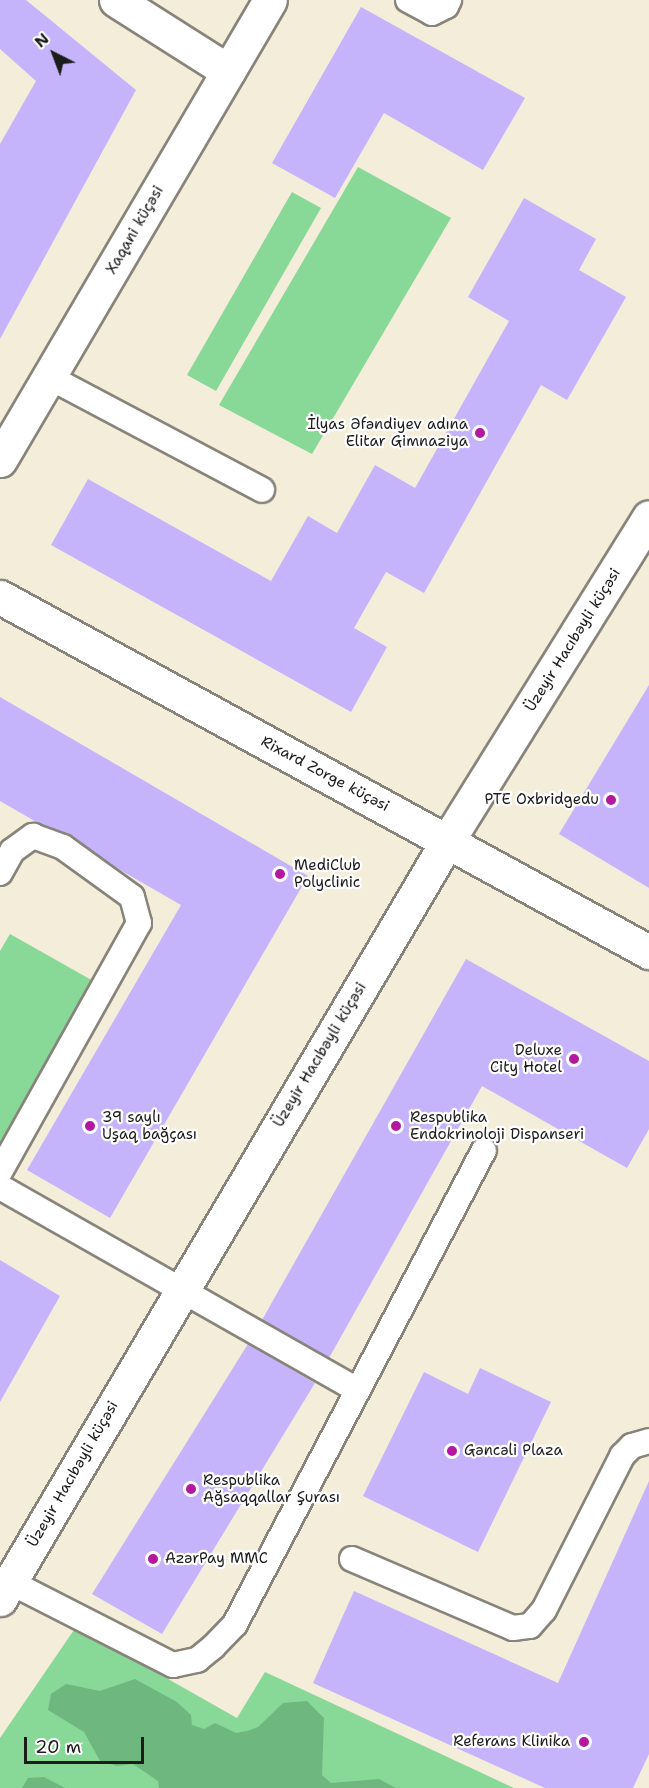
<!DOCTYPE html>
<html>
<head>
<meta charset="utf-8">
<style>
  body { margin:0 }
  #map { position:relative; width:649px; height:1788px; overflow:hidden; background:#f3edda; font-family:"Shantell Sans",sans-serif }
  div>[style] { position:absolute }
  .green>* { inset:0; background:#88d898 }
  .forest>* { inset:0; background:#6eb880 }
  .building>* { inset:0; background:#c5b4fc }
  .roads { filter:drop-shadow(2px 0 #88847b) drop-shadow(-2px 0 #88847b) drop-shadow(0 2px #88847b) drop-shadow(0 -2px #88847b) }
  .service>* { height:24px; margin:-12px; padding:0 12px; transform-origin:12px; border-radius:12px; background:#fff }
  .minor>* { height:33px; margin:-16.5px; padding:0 16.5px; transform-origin:16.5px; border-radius:16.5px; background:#fff }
  .trunk>* { height:33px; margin:-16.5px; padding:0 16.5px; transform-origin:16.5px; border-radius:16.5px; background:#fff }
  .dots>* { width:16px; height:16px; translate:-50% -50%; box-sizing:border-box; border:3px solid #fff; border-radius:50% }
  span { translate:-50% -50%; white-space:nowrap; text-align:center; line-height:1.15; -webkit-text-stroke:4.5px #fff; paint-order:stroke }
  .street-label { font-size:15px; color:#1c1c1c }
  .poi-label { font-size:15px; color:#1c1c1c }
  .right { translate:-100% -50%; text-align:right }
  .left { translate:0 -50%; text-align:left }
  .north { position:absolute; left:24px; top:24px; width:60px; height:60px; -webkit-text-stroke:4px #fff; paint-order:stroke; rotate:318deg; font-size:16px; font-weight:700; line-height:24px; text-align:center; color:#1c1c1c }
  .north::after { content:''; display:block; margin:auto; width:21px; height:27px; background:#1c1c1c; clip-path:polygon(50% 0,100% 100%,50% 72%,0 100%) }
  .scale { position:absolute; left:24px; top:1737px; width:120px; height:27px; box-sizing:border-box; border:3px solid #1c1c1c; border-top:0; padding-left:8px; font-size:18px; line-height:21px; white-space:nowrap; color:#1c1c1c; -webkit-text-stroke:4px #fff; paint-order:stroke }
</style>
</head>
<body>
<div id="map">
  <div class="green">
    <div style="clip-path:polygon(358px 167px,451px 218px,312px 454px,219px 405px)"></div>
    <div style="clip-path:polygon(292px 192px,321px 208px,216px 391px,187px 375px)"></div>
    <div style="clip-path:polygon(10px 934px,95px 982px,0 1150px,0 951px)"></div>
    <div style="clip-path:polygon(76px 1627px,237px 1718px,265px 1672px,514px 1788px,0 1788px,0 1738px)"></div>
  </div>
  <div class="forest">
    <div style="clip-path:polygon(135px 1679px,177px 1702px,191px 1715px,192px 1725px,204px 1729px,215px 1723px,236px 1733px,247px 1731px,258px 1727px,283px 1703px,307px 1701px,324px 1718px,322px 1775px,331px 1783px,379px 1779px,396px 1788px,159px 1788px,158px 1781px,133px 1764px,117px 1766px,100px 1761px,84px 1732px,48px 1710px,51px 1694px,66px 1684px,100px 1691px)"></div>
    <div style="clip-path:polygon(44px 1777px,65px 1788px,22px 1788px,28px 1778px)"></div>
  </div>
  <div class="building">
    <div style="clip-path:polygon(0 0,26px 0,136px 90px,0 339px,0 144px,36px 81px,0 49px)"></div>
    <div style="clip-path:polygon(361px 7px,525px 98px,483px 170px,384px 113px,335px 198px,272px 163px)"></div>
    <div style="clip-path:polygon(524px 198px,596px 239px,579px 270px,626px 297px,567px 400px,541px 385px,424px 593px,386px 572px,354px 628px,387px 647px,351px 712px,51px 545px,88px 479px,271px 581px,308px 516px,337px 533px,375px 465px,415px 488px,509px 321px,468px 297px)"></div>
    <div style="clip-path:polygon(649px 685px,649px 888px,559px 834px)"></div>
    <div style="clip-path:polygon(0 697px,308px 876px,110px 1218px,27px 1170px,181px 905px,115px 867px,71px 835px,38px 823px,0 801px)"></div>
    <div style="clip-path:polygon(466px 959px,649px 1061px,649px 1129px,627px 1168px,482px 1086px,329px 1358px,262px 1320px)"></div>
    <div style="clip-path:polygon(0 1260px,60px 1296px,0 1402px)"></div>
    <div style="clip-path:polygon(248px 1344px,315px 1383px,162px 1634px,92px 1594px)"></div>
    <div style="clip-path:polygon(480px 1368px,551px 1402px,478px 1552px,363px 1496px,424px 1372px,468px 1394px)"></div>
    <div style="clip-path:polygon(649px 1481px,649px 1754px,633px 1788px,545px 1788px,313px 1683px,354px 1591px,558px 1683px)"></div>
  </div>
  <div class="roads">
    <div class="service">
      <div style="left:408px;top:0;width:27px;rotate:28deg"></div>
      <div style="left:432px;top:13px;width:16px;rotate:-27deg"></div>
      <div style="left:446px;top:6px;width:7px;rotate:-63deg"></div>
      <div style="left:49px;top:377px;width:241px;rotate:27.9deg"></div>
      <div style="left:0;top:873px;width:25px;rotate:-61deg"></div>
      <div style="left:12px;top:851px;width:26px;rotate:-36deg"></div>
      <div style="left:33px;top:836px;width:32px;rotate:20deg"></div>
      <div style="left:63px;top:847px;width:85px;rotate:35.9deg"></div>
      <div style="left:132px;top:897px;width:27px;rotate:75deg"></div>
      <div style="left:139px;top:923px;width:285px;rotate:119.2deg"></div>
      <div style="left:0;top:1187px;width:411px;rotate:29.6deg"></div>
      <div style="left:352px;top:1559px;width:175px;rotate:23.2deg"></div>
      <div style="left:513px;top:1628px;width:17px;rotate:-7deg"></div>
      <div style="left:530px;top:1626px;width:21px;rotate:-49deg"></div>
      <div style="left:544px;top:1610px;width:173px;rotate:-63.1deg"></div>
      <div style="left:622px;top:1456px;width:14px;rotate:-45deg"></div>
      <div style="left:632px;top:1446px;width:18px;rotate:-16deg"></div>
      <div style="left:10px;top:1582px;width:183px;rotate:27deg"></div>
      <div style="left:173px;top:1665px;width:25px;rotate:-12deg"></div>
      <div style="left:197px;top:1660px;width:21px;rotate:-39deg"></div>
      <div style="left:213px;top:1647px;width:32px;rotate:-46deg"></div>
      <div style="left:235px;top:1624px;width:535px;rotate:-62.29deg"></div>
    </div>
    <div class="minor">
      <div style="left:116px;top:0;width:133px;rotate:32.4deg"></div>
      <div style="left:0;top:460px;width:533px;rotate:-59.59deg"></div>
      <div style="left:0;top:597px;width:740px;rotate:28.68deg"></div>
    </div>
    <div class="trunk">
      <div style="left:0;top:1599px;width:881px;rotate:-59.45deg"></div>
      <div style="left:448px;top:840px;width:380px;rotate:-58.1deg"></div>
    </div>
  </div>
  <div class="dots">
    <div style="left:480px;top:433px;background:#b5179e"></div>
    <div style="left:611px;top:800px;background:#b5179e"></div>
    <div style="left:280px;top:874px;background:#b5179e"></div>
    <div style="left:574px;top:1059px;background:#b5179e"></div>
    <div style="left:90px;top:1126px;background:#b5179e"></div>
    <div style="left:396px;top:1126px;background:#b5179e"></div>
    <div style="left:452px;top:1451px;background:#b5179e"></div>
    <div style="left:191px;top:1489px;background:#b5179e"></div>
    <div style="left:153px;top:1559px;background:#b5179e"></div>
    <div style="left:584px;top:1742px;background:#b5179e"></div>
  </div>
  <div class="street-label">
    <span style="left:135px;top:230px;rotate:-60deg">Xaqani küçəsi</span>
    <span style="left:573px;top:640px;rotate:-58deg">Üzeyir Hacıbəyli küçəsi</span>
    <span style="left:325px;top:774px;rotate:28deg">Rixard Zorge küçəsi</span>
    <span style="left:320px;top:1055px;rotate:-59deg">Üzeyir Hacıbəyli küçəsi</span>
    <span style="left:73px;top:1474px;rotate:-60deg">Üzeyir Hacıbəyli küçəsi</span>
  </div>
  <div class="poi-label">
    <span class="right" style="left:468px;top:433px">İlyas Əfəndiyev adına<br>Elitar Gimnaziya</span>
    <span class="right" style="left:599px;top:800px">PTE Oxbridgedu</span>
    <span class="left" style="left:294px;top:874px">MediClub<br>Polyclinic</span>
    <span class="right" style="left:562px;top:1059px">Deluxe<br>City Hotel</span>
    <span class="left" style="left:102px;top:1126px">39 saylı<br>Uşaq bağçası</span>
    <span class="left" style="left:410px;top:1126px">Respublika<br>Endokrinoloji Dispanseri</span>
    <span class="left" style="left:464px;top:1451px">Gəncəli Plaza</span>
    <span class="left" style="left:203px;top:1489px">Respublika<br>Ağsaqqallar Şurası</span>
    <span class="left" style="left:165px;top:1559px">AzərPay MMC</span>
    <span class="right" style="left:570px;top:1742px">Referans Klinika</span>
  </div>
  <div class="north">N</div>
  <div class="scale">20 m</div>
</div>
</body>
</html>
